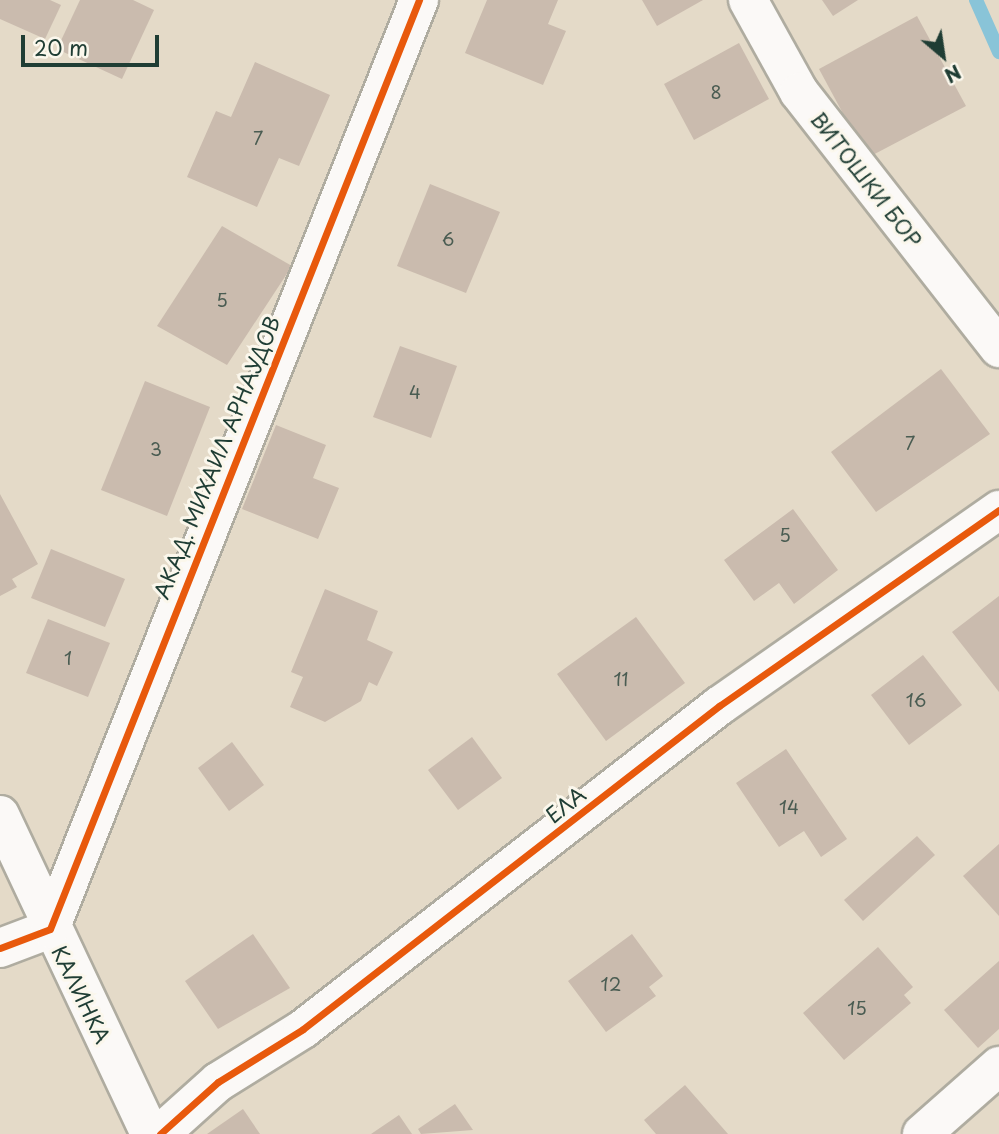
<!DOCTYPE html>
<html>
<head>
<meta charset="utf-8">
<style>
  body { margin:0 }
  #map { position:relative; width:999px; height:1134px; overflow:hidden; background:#e4dac8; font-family:"Playpen Sans",sans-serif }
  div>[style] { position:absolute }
  .stream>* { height:14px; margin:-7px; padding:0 7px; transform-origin:7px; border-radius:7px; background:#89c4d8 }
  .building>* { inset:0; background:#cabbae }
  .roads { filter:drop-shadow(2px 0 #afaca0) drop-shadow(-2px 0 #afaca0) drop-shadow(0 2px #afaca0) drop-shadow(0 -2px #afaca0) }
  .street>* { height:38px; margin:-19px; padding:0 19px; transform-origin:19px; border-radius:19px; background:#fbf9f7 }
  .cycleway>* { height:7px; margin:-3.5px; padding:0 3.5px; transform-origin:3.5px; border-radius:3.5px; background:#e8590c }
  span { translate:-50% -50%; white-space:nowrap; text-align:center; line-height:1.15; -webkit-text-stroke:6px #fbf7ec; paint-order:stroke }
  .number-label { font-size:18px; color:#4a5c52 }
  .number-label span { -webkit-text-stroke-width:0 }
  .street-label { font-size:21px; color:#1f3d34 }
  .north { position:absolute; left:908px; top:21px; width:70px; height:70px; -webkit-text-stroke:5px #fbf7ec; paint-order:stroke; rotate:151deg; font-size:19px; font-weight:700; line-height:28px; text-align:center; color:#1f3d34 }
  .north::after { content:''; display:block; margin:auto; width:24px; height:32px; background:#1f3d34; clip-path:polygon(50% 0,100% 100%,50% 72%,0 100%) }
  .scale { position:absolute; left:21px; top:35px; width:138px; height:32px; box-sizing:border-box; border:4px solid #1f3d34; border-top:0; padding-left:9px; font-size:21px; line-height:24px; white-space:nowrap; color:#1f3d34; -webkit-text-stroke:5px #fbf7ec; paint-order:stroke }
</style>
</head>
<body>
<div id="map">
  <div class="stream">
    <div style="left:976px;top:0;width:57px;rotate:66.1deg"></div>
  </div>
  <div class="building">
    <div style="clip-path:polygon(0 0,50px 0,61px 5px,45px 39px,0 19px)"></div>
    <div style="clip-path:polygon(80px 0,133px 0,154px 10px,122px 79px,57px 49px)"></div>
    <div style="clip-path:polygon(487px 0,558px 0,548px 24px,566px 31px,543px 85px,465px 53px)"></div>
    <div style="clip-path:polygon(642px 0,703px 0,657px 26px)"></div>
    <div style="clip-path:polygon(822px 0,858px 0,833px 16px)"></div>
    <div style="clip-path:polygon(917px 16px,966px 106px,867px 158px,819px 69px)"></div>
    <div style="clip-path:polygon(739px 43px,769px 99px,694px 140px,664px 84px)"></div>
    <div style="clip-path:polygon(255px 62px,330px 95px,299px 166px,279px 158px,257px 207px,187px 177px,216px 111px,231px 117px)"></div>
    <div style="clip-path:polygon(430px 184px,500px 212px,466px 293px,397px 266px)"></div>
    <div style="clip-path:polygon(222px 226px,292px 266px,227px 365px,157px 326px)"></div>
    <div style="clip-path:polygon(400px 346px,457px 366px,431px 438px,373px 417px)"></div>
    <div style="clip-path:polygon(941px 369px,990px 434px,876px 512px,831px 452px)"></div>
    <div style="clip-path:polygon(145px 381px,210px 407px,167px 516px,101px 490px)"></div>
    <div style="clip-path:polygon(276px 425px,326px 445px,313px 478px,339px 488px,318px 539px,242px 509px)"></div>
    <div style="clip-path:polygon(0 494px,38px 564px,12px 579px,17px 587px,0 596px)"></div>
    <div style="clip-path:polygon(793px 509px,838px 570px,794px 604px,779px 583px,754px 601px,724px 560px)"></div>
    <div style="clip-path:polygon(51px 549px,125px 579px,105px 627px,31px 598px)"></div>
    <div style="clip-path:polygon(325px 589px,378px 611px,367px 640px,393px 652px,377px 686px,369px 682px,361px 701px,325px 722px,290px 707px,303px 677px,291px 672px)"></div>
    <div style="clip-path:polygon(999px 596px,999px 692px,952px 632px)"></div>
    <div style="clip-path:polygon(636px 617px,685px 683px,606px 741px,557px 674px)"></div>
    <div style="clip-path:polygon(48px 619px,110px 643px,88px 697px,26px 673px)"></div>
    <div style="clip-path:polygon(923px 655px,962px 705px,909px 745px,871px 695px)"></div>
    <div style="clip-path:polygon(472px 737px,502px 778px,458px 810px,428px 770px)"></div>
    <div style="clip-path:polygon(232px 742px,264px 785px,229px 811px,198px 768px)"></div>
    <div style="clip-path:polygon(786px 749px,847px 839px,821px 857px,804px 831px,779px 847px,736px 783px)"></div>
    <div style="clip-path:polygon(917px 836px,935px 855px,863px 921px,844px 900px)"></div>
    <div style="clip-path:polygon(999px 844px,999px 916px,963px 876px)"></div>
    <div style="clip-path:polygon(253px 934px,290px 988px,218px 1029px,185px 981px)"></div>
    <div style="clip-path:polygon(632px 934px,663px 976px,649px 987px,656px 996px,606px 1032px,568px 981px)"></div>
    <div style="clip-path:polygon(878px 947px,913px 987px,904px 995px,911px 1003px,844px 1060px,803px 1013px)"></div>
    <div style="clip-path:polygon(999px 961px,999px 1029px,978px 1048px,944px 1010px)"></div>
    <div style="clip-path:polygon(685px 1085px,728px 1134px,656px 1134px,644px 1120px)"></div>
    <div style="clip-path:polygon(455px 1104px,473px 1130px,421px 1134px,418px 1129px)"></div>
    <div style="clip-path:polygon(243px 1109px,260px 1134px,207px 1134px)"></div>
    <div style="clip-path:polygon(399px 1115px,412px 1134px,371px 1134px)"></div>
  </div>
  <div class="roads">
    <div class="street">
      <div style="left:748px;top:0;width:105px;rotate:61deg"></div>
      <div style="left:799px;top:92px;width:325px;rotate:52deg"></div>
      <div style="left:0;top:815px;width:353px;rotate:64.8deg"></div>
      <div style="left:0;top:948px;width:53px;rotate:-20.8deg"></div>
      <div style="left:50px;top:929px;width:1000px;rotate:-68.34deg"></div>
      <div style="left:160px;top:1134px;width:78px;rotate:-41.9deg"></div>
      <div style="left:218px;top:1082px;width:100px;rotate:-31.9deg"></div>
      <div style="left:303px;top:1029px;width:527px;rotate:-37.83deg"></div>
      <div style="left:719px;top:706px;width:342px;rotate:-35deg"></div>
      <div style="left:922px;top:1134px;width:103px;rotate:-41.4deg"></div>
    </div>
  </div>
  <div class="cycleway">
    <div style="left:0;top:948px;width:53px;rotate:-20.8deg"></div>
    <div style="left:50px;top:929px;width:1000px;rotate:-68.34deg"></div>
    <div style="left:160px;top:1134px;width:78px;rotate:-41.9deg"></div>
    <div style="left:218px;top:1082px;width:100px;rotate:-31.9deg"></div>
    <div style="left:303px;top:1029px;width:527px;rotate:-37.83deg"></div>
    <div style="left:719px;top:706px;width:342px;rotate:-35deg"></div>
  </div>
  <div class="number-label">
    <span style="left:716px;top:92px">8</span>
    <span style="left:258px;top:138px">7</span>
    <span style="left:448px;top:239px">6</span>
    <span style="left:222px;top:300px">5</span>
    <span style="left:415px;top:392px">4</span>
    <span style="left:910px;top:443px">7</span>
    <span style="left:156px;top:449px">3</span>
    <span style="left:785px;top:535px">5</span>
    <span style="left:68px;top:658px">1</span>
    <span style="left:621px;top:679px">11</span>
    <span style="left:916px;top:700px">16</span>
    <span style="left:789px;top:807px">14</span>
    <span style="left:611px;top:984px">12</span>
    <span style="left:857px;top:1008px">15</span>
  </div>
  <div class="street-label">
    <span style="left:867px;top:179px;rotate:52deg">ВИТОШКИ БОР</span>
    <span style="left:216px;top:457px;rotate:-68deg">АКАД. МИХАИЛ АРНАУДОВ</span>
    <span style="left:565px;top:804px;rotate:-38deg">ЕЛА</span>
    <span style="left:82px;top:994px;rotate:64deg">КАЛИНКА</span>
  </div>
  <div class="north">N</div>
  <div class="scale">20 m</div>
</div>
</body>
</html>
